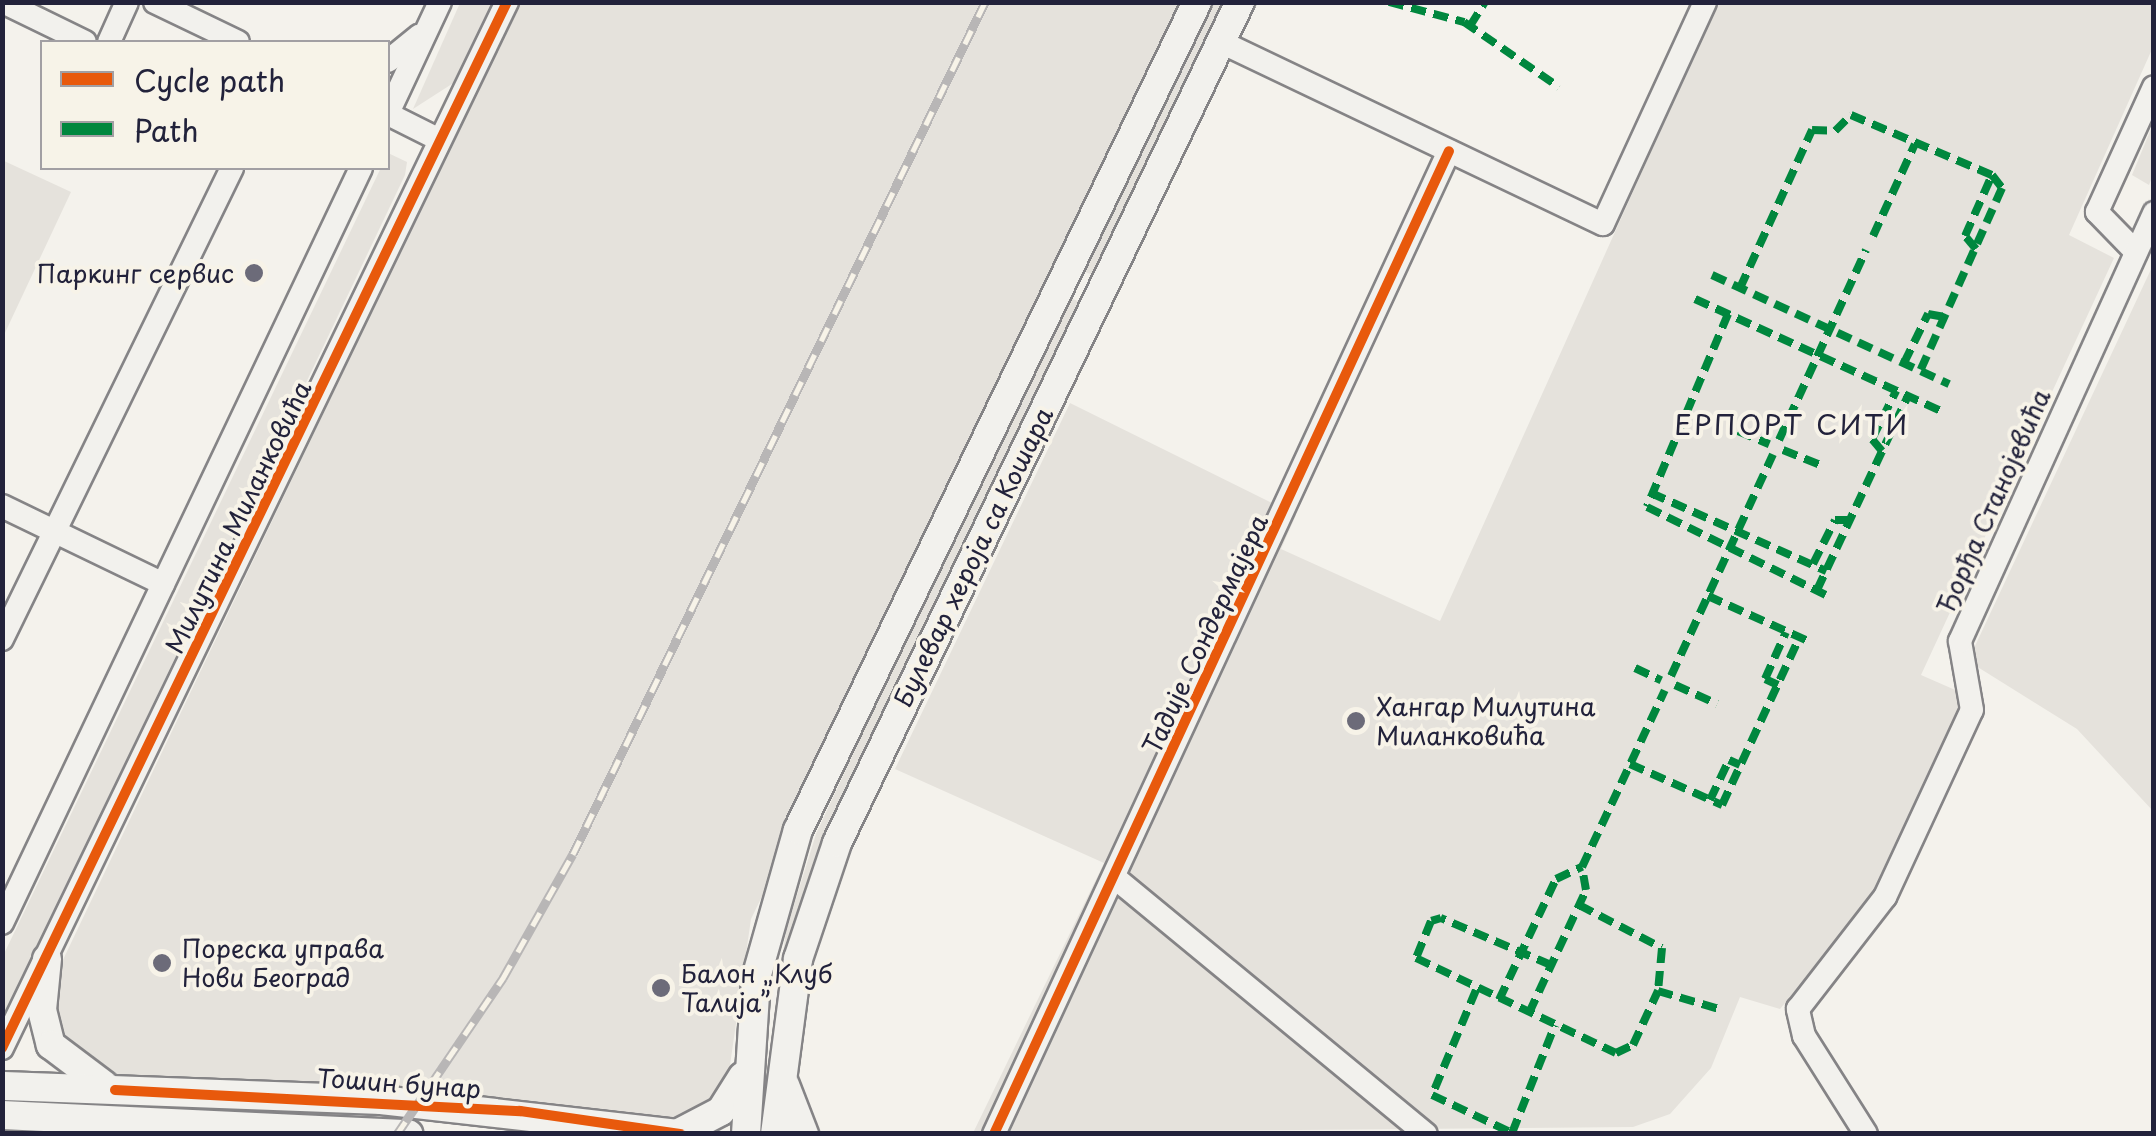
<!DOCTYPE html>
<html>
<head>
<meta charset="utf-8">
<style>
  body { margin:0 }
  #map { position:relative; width:2156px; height:1136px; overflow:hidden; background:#f4f2ec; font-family:"Playpen Sans",sans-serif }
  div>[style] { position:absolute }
  .built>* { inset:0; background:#e5e2dc }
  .roads { filter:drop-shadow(2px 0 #858486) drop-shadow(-2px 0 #858486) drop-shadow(0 2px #858486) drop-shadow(0 -2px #858486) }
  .minor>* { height:22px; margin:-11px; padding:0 11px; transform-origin:11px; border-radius:11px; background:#f2f1ed }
  .major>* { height:28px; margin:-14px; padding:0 14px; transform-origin:14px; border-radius:14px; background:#f2f1ed }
  .rail>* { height:9px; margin-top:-4.5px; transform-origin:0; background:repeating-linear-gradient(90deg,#f7f3e8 0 15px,#b8b6b6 0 30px); box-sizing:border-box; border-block:2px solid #b8b6b6 }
  .quiet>* { height:8px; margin-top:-4px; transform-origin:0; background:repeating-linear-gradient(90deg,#00873e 0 15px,transparent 0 23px) }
  .cycleway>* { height:10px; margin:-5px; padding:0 5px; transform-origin:5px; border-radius:5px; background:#e8590c }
  .dots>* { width:28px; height:28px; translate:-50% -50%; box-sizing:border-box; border:5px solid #f7f3e8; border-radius:50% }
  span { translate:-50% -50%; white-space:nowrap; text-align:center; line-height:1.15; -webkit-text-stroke:8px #f7f3e8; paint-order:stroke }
  .poi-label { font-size:25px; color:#22223b }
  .right { translate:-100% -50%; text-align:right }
  .left { translate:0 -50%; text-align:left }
  .street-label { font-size:25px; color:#22223b }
  .neighbourhood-label { font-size:28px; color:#22223b; letter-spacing:2.5px }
  .frame { position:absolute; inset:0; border:5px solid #22223b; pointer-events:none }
  .legend { position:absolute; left:40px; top:40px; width:350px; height:130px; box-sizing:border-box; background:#f7f3e8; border:2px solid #a29fa3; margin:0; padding:12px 18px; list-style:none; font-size:30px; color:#22223b }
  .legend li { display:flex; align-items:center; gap:20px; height:50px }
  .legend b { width:50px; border:2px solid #a29fa3 }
</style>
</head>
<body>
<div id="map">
  <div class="built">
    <div style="clip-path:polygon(460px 3px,493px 3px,455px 82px,413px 109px)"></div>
    <div style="clip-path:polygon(519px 3px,1197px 3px,751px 919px,726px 1093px,700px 1121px,381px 1088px,104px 1076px,57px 1044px,51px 985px)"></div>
    <div style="clip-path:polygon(1208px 3px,1225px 3px,1096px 275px,1087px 273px,1080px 267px)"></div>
    <div style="clip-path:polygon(1718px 3px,2151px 3px,2153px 47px,2069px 235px,2114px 258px,1921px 675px,1969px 696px,1874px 896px,1780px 1009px,1740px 997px,1711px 1068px,1670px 1114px,1633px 1127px,973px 1133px,1104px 863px,895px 769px,1070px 403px,1296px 515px,1281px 549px,1440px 621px)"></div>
    <div style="clip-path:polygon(2153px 124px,2153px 175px,2149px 185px,2132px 175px)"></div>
    <div style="clip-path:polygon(388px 153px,407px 162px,405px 175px,3px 1019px,2px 958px)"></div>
    <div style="clip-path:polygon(2px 160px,71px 192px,3px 337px,2px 337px)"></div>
    <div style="clip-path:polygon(2153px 265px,2153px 811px,2077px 729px,1968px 661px)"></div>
    <div style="clip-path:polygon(1066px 296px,1082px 303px,826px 849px,772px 1115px,761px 1113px,786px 931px,816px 834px)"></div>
  </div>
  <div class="roads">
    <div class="minor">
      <div style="left:3px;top:2px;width:91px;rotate:26deg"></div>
      <div style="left:155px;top:2px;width:92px;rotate:25.7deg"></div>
      <div style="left:109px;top:42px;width:44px;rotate:-65.8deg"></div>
      <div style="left:1221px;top:42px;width:423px;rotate:25.5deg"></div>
      <div style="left:1603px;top:224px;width:244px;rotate:-65.3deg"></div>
      <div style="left:388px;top:61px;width:40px;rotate:-39deg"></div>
      <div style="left:388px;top:113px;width:123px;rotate:-64.9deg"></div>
      <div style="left:388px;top:114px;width:58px;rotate:26.6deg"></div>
      <div style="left:2136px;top:252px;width:56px;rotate:-134.3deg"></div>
      <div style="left:2097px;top:212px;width:137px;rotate:-65.5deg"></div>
      <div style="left:2px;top:506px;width:179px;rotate:25.8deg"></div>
      <div style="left:2px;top:639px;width:524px;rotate:-63.97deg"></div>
      <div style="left:1114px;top:877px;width:404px;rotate:39.5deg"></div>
      <div style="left:2px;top:923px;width:836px;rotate:-64.57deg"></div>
      <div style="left:2px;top:1048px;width:1162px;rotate:-64.23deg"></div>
      <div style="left:994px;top:1134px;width:1083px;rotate:-65.16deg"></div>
      <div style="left:1866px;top:1134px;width:116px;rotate:-122.3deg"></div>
      <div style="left:1804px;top:1036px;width:28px;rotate:-103deg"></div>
      <div style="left:1798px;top:1009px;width:142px;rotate:-52.2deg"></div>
      <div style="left:1885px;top:897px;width:206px;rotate:-65.1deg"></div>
      <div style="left:1972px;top:710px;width:70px;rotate:-99.9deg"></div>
      <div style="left:1960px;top:641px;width:470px;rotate:-65.6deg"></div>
    </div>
    <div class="major">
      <div style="left:47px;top:959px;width:51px;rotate:95.6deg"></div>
      <div style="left:42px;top:1010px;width:36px;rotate:76deg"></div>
      <div style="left:51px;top:1045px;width:66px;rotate:37deg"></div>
      <div style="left:785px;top:1085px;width:53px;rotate:68.8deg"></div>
      <div style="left:2px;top:1086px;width:379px;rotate:2.1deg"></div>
      <div style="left:381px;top:1100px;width:301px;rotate:6.5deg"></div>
      <div style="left:2px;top:1115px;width:407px;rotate:2.7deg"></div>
      <div style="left:679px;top:1133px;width:47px;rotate:-27.6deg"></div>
      <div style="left:721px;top:1111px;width:41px;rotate:-57.8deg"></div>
      <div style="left:746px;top:1134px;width:156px;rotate:-86.3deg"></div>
      <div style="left:756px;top:978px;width:154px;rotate:-74.2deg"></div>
      <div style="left:798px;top:830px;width:919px;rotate:-64.27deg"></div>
      <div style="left:775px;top:1134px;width:177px;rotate:-82.5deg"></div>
      <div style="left:798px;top:959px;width:122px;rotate:-71.4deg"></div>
      <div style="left:837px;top:843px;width:933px;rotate:-64.4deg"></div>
    </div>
  </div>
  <div class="rail">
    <div style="left:397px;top:1134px;width:189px;rotate:-55.8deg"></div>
    <div style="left:503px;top:978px;width:142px;rotate:-60.6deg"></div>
    <div style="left:573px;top:854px;width:946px;rotate:-64.19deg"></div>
  </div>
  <div class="quiet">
    <div style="left:1389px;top:2px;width:78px;rotate:14.9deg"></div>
    <div style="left:1464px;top:22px;width:115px;rotate:34.4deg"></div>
    <div style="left:1470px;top:26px;width:28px;rotate:-58deg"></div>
    <div style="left:1873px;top:236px;width:101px;rotate:-65.5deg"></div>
    <div style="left:1976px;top:249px;width:17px;rotate:-130deg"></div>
    <div style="left:1965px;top:236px;width:67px;rotate:-66.1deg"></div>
    <div style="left:1712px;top:275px;width:261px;rotate:24.7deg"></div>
    <div style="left:1740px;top:288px;width:174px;rotate:-65.5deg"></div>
    <div style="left:1812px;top:130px;width:23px;rotate:2deg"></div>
    <div style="left:1835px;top:131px;width:23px;rotate:-45deg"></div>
    <div style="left:1851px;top:115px;width:153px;rotate:23.1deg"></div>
    <div style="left:1992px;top:175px;width:16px;rotate:52deg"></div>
    <div style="left:2002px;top:188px;width:201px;rotate:114.1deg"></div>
    <div style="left:1695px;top:299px;width:270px;rotate:24.5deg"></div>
    <div style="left:1728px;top:314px;width:209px;rotate:112.8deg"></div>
    <div style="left:1647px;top:507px;width:199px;rotate:26.2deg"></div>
    <div style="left:1904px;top:363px;width:55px;rotate:-63.9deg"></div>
    <div style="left:1928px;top:314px;width:17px;rotate:10deg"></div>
    <div style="left:1738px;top:431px;width:34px;rotate:23deg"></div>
    <div style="left:1779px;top:440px;width:209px;rotate:-65.4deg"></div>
    <div style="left:1783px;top:450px;width:43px;rotate:21.8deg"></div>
    <div style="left:1882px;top:451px;width:16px;rotate:-130deg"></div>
    <div style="left:1872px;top:439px;width:54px;rotate:-63.4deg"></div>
    <div style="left:1651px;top:493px;width:192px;rotate:24deg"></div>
    <div style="left:1813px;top:564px;width:49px;rotate:-63.4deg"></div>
    <div style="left:1835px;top:520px;width:16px"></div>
    <div style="left:1817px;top:590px;width:214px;rotate:-64.9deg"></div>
    <div style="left:1708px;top:596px;width:110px;rotate:24.2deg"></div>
    <div style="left:1635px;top:668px;width:29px;rotate:25deg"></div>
    <div style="left:1671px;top:676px;width:244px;rotate:-65.3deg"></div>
    <div style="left:1675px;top:685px;width:46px;rotate:24.3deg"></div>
    <div style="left:1778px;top:685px;width:14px;rotate:-155deg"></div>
    <div style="left:1765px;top:679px;width:51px;rotate:-65.9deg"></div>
    <div style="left:1630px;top:764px;width:101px;rotate:24deg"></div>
    <div style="left:1722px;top:805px;width:184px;rotate:-65.2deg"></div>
    <div style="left:1710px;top:800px;width:44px;rotate:-64.6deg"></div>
    <div style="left:1729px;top:760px;width:12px;rotate:24deg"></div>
    <div style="left:1582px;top:867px;width:195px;rotate:-64.9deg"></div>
    <div style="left:1579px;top:905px;width:93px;rotate:27.4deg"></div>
    <div style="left:1662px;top:948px;width:43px;rotate:95.3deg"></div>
    <div style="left:1551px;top:965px;width:120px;rotate:-156.9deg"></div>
    <div style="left:1441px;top:918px;width:10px;rotate:163deg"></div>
    <div style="left:1431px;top:921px;width:40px;rotate:112deg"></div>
    <div style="left:1416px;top:958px;width:221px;rotate:25.4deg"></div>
    <div style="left:1616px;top:1053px;width:19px;rotate:-25deg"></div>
    <div style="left:1633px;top:1045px;width:60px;rotate:-65.2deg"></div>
    <div style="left:1658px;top:991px;width:64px;rotate:16.4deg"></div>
    <div style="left:1476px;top:990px;width:114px;rotate:112.7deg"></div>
    <div style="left:1432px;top:1095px;width:89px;rotate:25.4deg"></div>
    <div style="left:1512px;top:1133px;width:116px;rotate:-68.3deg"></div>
    <div style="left:1499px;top:1000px;width:134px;rotate:-64.8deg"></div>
    <div style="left:1556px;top:879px;width:29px;rotate:-25deg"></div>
    <div style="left:1529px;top:1013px;width:136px;rotate:-65.1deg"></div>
    <div style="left:1586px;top:890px;width:23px;rotate:-100deg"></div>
  </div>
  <div class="cycleway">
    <div style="left:2px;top:1048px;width:1162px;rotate:-64.23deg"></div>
    <div style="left:115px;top:1090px;width:406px;rotate:3deg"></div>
    <div style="left:520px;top:1111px;width:162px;rotate:8.2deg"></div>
    <div style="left:994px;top:1134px;width:1083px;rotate:-65.16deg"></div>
  </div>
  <div class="dots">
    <div style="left:254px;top:273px;background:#6c6b79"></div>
    <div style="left:1356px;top:721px;background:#6c6b79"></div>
    <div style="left:162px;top:963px;background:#6c6b79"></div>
    <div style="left:661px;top:988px;background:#6c6b79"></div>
  </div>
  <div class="poi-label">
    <span class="right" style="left:234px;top:273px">Паркинг сервис</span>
    <span class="left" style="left:1376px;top:721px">Хангар Милутина<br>Миланковића</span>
    <span class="left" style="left:182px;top:963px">Пореска управа<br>Нови Београд</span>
    <span class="left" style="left:681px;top:988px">Балон „Клуб<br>Талија”</span>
  </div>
  <div class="street-label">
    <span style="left:1993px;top:501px;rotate:-66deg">Ђорђа Станојевића</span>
    <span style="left:238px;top:517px;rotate:-64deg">Милутина Миланковића</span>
    <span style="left:973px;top:557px;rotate:-64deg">Булевар хероја са Кошара</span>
    <span style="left:1205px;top:634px;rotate:-65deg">Тадије Сондермајера</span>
    <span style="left:399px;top:1083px;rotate:4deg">Тошин бунар</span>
  </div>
  <div class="neighbourhood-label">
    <span style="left:1792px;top:424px">ЕРПОРТ СИТИ</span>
  </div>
  <div class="frame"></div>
  <ul class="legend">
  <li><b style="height:12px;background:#e8590c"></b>Cycle path</li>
  <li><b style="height:12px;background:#00873e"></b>Path</li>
  </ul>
</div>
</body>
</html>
